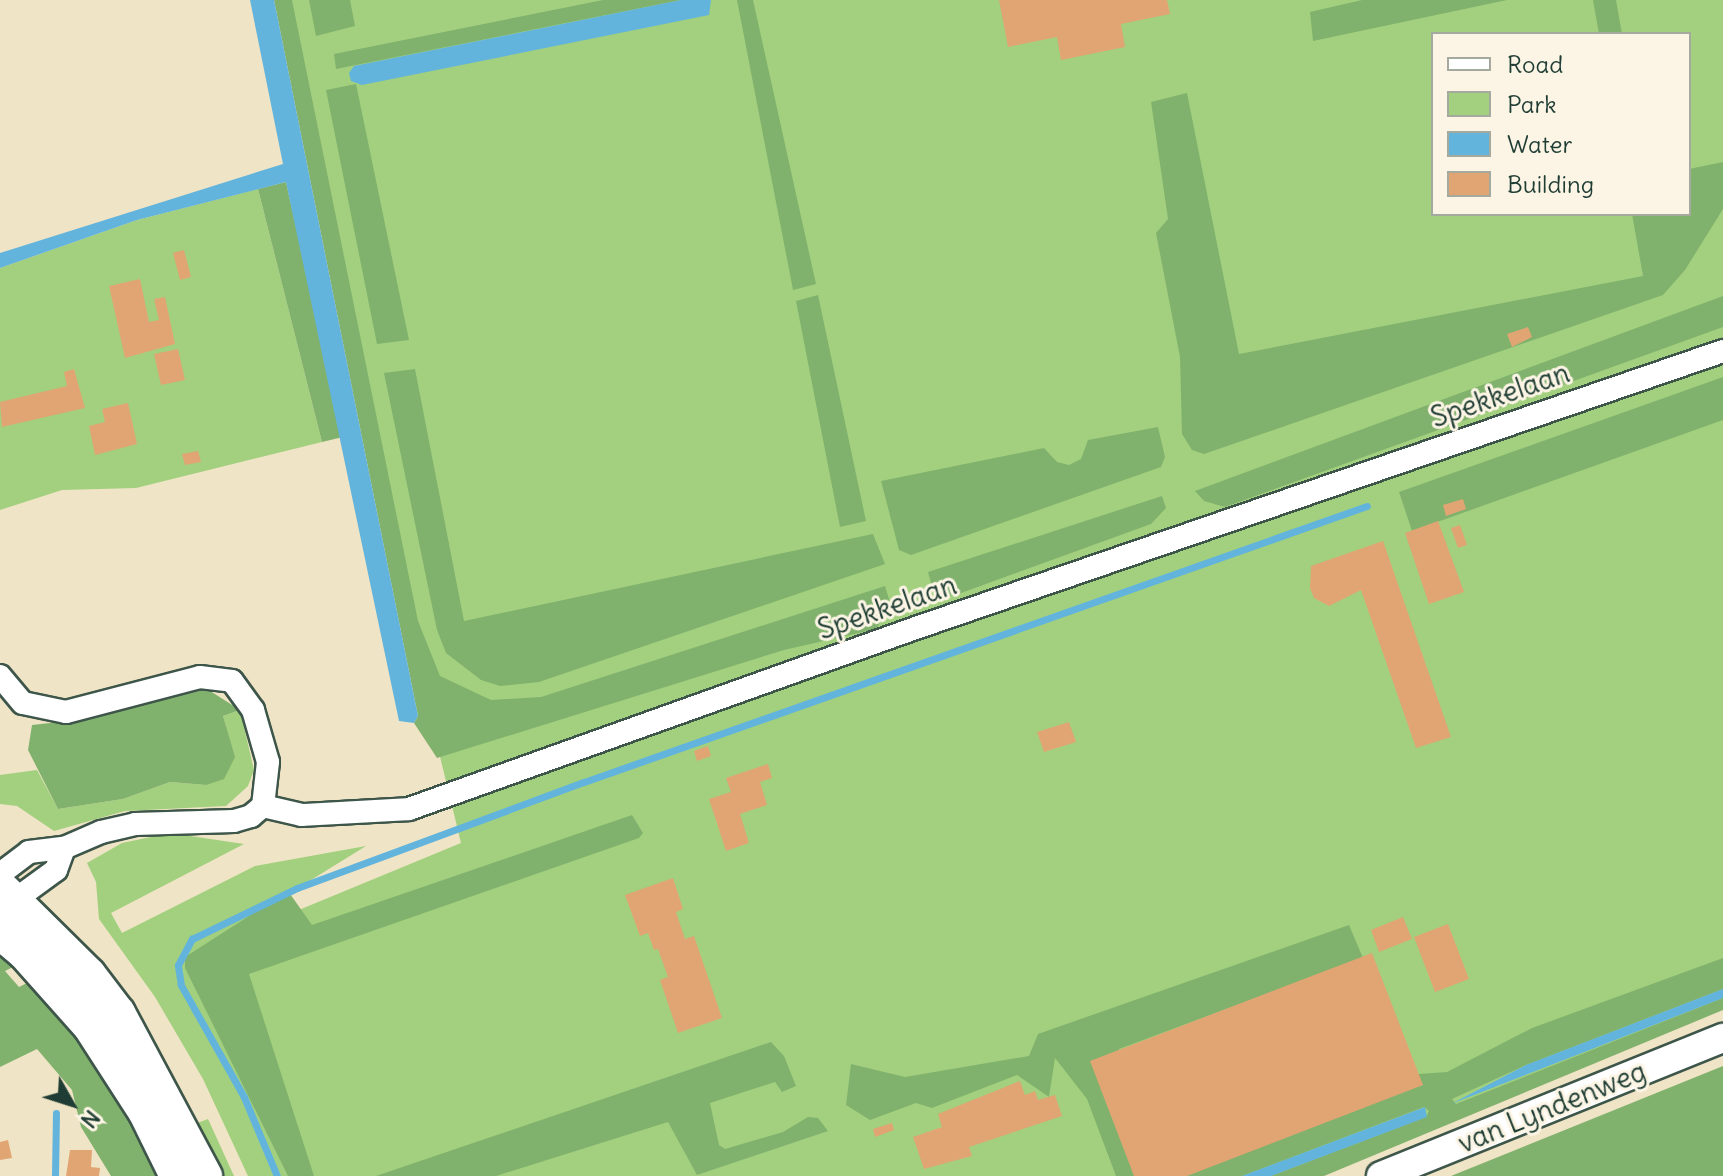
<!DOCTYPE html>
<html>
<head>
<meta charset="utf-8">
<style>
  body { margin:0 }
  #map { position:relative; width:1723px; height:1176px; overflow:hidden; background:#efe4c5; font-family:Delius,sans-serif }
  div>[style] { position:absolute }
  .green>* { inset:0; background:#a2d07e }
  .forest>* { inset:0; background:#81b26d }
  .water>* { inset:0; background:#62b4dd }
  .stream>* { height:7px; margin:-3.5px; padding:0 3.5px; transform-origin:3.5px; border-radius:3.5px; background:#62b4dd }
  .building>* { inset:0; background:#e1a573 }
  .roads { filter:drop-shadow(2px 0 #3e564a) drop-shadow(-2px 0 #3e564a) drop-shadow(0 2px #3e564a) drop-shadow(0 -2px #3e564a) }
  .minor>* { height:22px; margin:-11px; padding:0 11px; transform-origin:11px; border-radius:11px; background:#fff }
  .tertiary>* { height:28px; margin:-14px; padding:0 14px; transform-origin:14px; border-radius:14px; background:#fff }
  .primary>* { height:34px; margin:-17px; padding:0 17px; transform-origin:17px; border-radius:17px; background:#fff }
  span { translate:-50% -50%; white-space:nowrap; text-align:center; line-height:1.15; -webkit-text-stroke:6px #fcf5e5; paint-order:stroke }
  .street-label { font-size:28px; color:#1f3d34 }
  .legend { position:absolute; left:1431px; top:32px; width:260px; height:184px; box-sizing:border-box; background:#fcf5e5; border:2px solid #a4ab9e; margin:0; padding:10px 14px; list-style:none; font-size:24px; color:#1f3d34 }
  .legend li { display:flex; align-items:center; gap:16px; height:40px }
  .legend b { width:40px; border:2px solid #a4ab9e }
  .north { position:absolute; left:32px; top:1064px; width:80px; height:80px; -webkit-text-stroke:6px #fcf5e5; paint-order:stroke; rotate:129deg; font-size:22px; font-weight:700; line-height:32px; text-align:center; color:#1f3d34 }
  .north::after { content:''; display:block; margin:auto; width:28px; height:36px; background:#1f3d34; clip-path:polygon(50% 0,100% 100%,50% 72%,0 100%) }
</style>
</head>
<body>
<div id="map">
  <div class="green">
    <div style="clip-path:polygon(evenodd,284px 0,1723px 0,1723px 1001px,1318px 1176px,248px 1176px,203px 1079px,155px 997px,99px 919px,96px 882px,87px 863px,122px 843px,170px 833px,244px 844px,111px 913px,122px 933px,255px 866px,366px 846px,190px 955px,461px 843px,418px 666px,284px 0,1433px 34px,1689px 34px,1689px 214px,1433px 214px,1433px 34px)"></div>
    <div style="clip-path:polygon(258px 189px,322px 442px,136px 488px,62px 490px,0 510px,0 268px,137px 220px)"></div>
    <div style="clip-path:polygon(240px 710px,254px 770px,248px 786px,226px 806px,125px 811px,54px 831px,17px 806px,0 804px,0 775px,37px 770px,58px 809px,123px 799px,170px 782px,206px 785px,234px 757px,223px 716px)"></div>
    <div style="clip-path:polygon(208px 1119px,234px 1176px,216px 1176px,192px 1125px)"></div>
  </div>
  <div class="forest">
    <div style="clip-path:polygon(274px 0,292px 0,418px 621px,440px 676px,491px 700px,541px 697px,885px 586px,891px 606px,876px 629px,784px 650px,437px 758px,414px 723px,418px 716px)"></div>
    <div style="clip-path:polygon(309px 0,350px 0,355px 26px,316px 36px)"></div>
    <div style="clip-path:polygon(603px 0,681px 0,336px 69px,334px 54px)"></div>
    <div style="clip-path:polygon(737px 0,753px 0,816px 284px,793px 290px)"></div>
    <div style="clip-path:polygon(1362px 0,1507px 0,1313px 41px,1310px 12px)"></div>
    <div style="clip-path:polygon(1593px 0,1616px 0,1622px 34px,1599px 34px)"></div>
    <div style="clip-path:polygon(356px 84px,409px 340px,377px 344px,326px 90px)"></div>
    <div style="clip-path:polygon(1187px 93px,1239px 354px,1643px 276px,1632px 214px,1689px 214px,1689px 169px,1723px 162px,1723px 209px,1685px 270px,1663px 295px,1204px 454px,1192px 450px,1182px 434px,1180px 357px,1156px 233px,1168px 219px,1151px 102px)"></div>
    <div style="clip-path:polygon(286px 182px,343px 437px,322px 442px,258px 189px)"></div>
    <div style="clip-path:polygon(818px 295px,866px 521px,840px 527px,796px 301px)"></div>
    <div style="clip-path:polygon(1723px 296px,1723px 327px,1225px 507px,1204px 501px,1195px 491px)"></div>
    <div style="clip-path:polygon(415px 369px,464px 621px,873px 534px,885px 564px,539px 682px,500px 686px,481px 680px,446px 653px,437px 630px,384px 373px)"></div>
    <div style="clip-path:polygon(1723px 377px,1723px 420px,1412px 531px,1399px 492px)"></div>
    <div style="clip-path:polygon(1158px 427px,1165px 457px,1161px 467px,911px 555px,899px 550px,881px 481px,1044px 448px,1057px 462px,1069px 465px,1081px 459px,1088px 440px)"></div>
    <div style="clip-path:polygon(1162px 496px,1166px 508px,1151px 524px,953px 596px,934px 594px,928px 572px)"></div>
    <div style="clip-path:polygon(207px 689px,240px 710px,223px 716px,235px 757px,224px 779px,206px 785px,170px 782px,123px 799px,58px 809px,28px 750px,32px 725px,86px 719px)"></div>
    <div style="clip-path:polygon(632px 815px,643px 833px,639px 838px,249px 974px,314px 1176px,288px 1176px,185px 968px,185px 957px,288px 891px,312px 925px)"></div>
    <div style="clip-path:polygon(1349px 925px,1363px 958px,1119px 1049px,1133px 1094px,1447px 1072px,1532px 1028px,1723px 958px,1723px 989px,1526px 1065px,1452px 1099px,1456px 1104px,1723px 998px,1723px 1010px,1324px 1176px,1271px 1176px,1426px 1117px,1429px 1111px,1424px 1107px,1242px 1176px,1116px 1176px,1087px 1099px,1055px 1058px,1049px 1097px,1017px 1075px,932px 1108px,916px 1103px,870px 1120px,846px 1105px,851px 1064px,905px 1077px,1029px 1056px,1038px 1034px)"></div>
    <div style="clip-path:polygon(0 941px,23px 962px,5px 971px,19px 987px,37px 978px,173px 1176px,111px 1176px,81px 1127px,72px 1090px,37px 1049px,0 1067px)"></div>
    <div style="clip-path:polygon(771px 1042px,784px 1056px,796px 1086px,782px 1092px,775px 1082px,710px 1103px,719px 1145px,725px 1149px,783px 1132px,808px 1117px,818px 1118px,828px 1131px,697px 1175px,668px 1122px,496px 1176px,376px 1176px)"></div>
    <div style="clip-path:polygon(1723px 1066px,1723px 1176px,1451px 1176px)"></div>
  </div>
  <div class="water">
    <div style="clip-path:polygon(250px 0,274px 0,418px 716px,414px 723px,399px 721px,286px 182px,137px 220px,0 268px,0 253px,283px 164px)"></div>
    <div style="clip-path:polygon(681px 0,711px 0,709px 15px,362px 85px,351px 81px,349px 73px,354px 66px)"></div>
    <div style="clip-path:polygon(1723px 989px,1723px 998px,1451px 1104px,1526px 1065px)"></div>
    <div style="clip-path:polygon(1425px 1107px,1427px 1117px,1271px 1176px,1242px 1176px)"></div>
  </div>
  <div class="stream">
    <div style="left:55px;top:1176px;width:63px;rotate:-89.1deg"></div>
    <div style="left:277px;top:1176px;width:86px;rotate:-112.7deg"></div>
    <div style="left:244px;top:1097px;width:129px;rotate:-119.4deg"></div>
    <div style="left:181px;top:985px;width:20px;rotate:-99deg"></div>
    <div style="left:178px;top:965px;width:30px;rotate:-62deg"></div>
    <div style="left:192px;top:939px;width:117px;rotate:-25.9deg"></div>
    <div style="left:297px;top:888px;width:306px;rotate:-20.3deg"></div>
    <div style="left:584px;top:782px;width:830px;rotate:-19.42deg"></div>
  </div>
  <div class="building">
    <div style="clip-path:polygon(999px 0,1167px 0,1170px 14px,1121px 24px,1125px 47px,1061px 60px,1057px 37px,1008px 47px)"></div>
    <div style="clip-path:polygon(184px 250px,191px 277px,180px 280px,173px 253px)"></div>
    <div style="clip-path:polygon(140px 279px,149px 322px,159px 320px,154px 299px,165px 297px,175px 344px,125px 358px,109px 286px)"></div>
    <div style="clip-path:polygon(1528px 327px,1532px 337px,1512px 347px,1507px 334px)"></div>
    <div style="clip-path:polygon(178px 349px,185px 380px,161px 385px,154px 354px)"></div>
    <div style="clip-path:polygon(74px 369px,85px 408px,2px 427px,0 402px,67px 386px,64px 372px)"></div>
    <div style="clip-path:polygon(128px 403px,137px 444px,95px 455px,89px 426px,105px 422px,102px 409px)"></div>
    <div style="clip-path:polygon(198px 451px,201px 462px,185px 465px,182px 454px)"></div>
    <div style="clip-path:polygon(1463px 499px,1466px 509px,1446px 516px,1443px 505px)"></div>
    <div style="clip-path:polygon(1438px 521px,1464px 592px,1429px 604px,1405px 533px)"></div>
    <div style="clip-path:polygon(1460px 525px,1467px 545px,1458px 548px,1451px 528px)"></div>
    <div style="clip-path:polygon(1383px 541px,1451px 737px,1416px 748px,1361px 590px,1329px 606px,1314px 598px,1310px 588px,1311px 566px)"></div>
    <div style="clip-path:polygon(1069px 722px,1076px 742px,1044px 752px,1037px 732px)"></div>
    <div style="clip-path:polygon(708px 746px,711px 756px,697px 761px,694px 751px)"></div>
    <div style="clip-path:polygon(768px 764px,772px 778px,760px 782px,767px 805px,740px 814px,749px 843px,726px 851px,709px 799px,731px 792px,726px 778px)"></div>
    <div style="clip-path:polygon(673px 878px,683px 909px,676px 912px,685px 939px,694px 936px,722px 1018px,678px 1033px,660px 980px,668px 977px,658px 949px,654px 950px,648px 933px,640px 936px,625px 895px)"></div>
    <div style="clip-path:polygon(1403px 917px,1412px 939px,1379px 952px,1371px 930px)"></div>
    <div style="clip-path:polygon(1448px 924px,1469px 979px,1435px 992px,1414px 937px)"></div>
    <div style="clip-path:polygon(1372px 953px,1423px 1085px,1187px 1176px,1134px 1176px,1090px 1061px)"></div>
    <div style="clip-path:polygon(1020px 1081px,1025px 1095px,1035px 1091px,1038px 1100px,1055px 1095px,1062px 1116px,969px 1147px,972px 1156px,924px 1169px,913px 1137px,942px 1127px,938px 1114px)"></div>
    <div style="clip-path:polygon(892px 1123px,894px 1130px,875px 1137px,873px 1129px)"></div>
    <div style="clip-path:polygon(8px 1140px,12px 1158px,0 1160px,0 1142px)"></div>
    <div style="clip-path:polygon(70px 1150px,92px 1150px,91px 1167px,100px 1168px,99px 1176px,66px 1176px)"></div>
  </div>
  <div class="roads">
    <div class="minor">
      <div style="left:0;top:676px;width:35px;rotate:50deg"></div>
      <div style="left:23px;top:703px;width:44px;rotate:11.8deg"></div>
      <div style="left:66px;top:712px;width:138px;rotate:-14.6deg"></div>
      <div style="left:200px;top:677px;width:32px;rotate:7deg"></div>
      <div style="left:232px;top:681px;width:36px;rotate:54deg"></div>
      <div style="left:253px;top:710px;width:54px;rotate:73.9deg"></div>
      <div style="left:268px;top:762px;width:44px;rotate:96.5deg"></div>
      <div style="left:263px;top:806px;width:40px;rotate:13deg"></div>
      <div style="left:302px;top:815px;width:107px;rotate:-3.2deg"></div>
      <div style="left:409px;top:809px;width:532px;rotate:-19.66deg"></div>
      <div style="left:910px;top:630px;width:860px;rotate:-18.94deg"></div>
      <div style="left:0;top:874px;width:36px;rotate:-37deg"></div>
      <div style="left:29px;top:852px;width:35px;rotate:-7deg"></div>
      <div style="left:64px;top:848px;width:40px;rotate:-23.4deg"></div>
      <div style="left:101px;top:832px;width:35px;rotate:-13deg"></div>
      <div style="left:135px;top:824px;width:99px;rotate:-1.7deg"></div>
      <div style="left:234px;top:821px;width:18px;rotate:-16deg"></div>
      <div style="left:251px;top:816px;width:16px;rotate:-40deg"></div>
      <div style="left:5px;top:907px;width:63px;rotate:-36deg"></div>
      <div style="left:56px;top:870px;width:23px;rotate:-70deg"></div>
    </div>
    <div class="tertiary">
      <div style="left:1381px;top:1176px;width:369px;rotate:-22deg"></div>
    </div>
    <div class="primary">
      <div style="left:0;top:887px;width:125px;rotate:44.7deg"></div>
      <div style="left:89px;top:975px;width:48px;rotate:52.7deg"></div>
      <div style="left:118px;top:1013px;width:185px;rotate:61.9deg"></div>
      <div style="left:0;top:932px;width:31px;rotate:40deg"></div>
      <div style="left:24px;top:952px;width:99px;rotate:48.3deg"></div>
      <div style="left:90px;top:1026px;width:103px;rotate:57.2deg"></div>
      <div style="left:146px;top:1113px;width:70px;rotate:63.8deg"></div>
    </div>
  </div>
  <div class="street-label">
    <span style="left:1500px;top:395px;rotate:-19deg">Spekkelaan</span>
    <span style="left:887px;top:607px;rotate:-19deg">Spekkelaan</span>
    <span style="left:1552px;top:1107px;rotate:-22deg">van Lyndenweg</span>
  </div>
  <ul class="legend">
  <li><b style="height:10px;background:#fff"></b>Road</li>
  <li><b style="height:22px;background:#a2d07e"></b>Park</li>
  <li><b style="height:22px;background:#62b4dd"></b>Water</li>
  <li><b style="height:22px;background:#e1a573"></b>Building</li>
  </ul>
  <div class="north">N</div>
</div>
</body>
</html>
